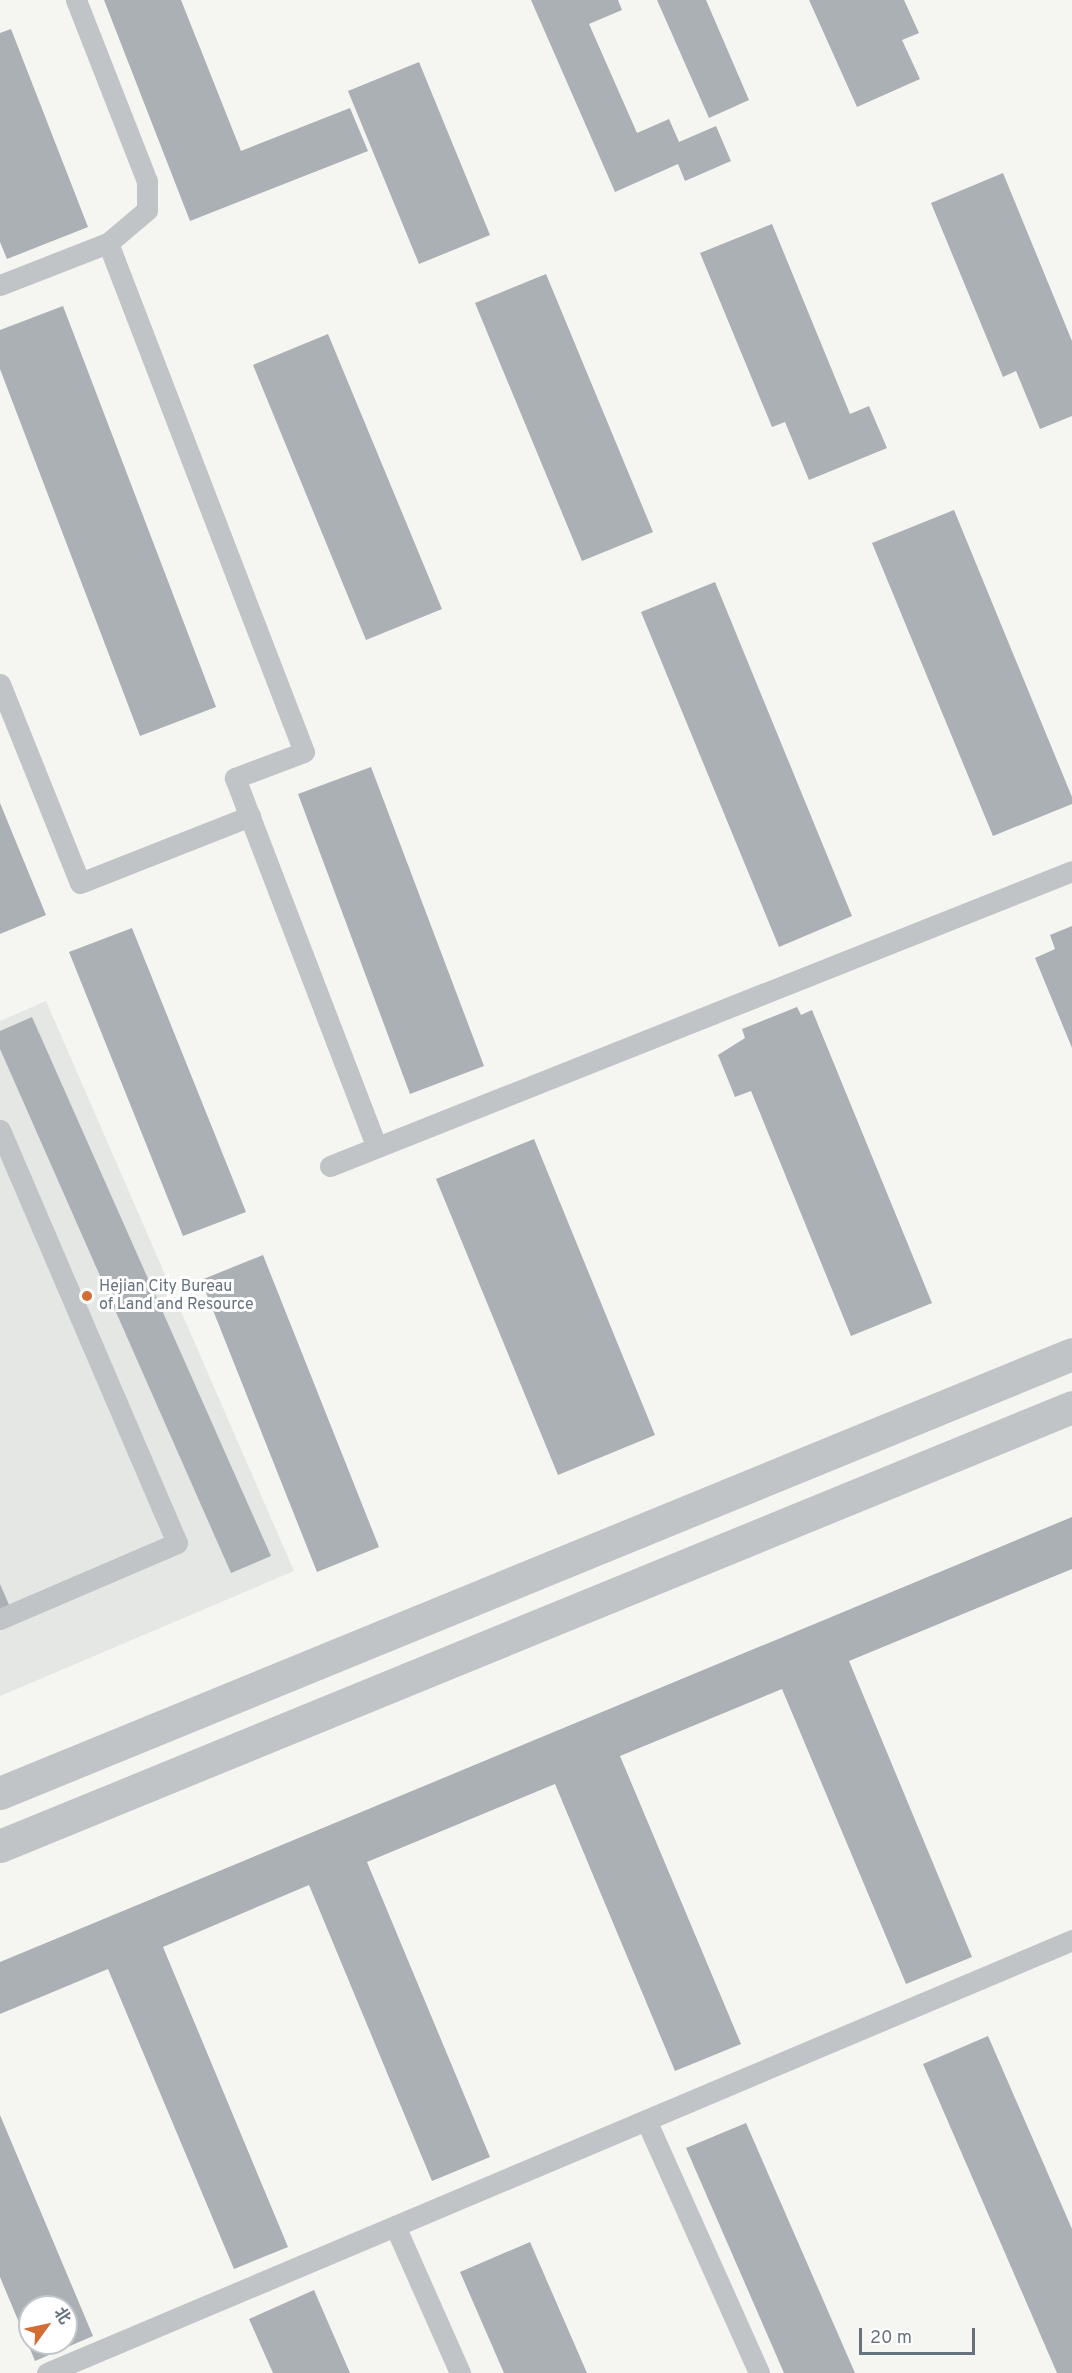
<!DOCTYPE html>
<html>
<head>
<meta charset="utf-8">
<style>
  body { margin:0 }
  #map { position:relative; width:1072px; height:2373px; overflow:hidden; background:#f5f5f2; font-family:Overpass,"Noto Sans SC",sans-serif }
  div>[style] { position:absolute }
  .built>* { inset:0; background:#e5e7e5 }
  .building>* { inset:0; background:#abb0b5 }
  .service>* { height:21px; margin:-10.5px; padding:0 10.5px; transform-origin:10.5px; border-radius:10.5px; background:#c1c4c7 }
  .tertiary>* { height:33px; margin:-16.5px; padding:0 16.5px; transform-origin:16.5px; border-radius:16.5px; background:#c1c4c7 }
  .dots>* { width:16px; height:16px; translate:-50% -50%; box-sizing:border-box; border:3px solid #fff; border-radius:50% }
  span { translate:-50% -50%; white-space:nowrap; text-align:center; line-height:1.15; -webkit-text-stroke:6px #fff; paint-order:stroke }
  .poi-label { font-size:16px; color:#677280 }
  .left { translate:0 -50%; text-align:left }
  .north { position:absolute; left:18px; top:2295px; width:60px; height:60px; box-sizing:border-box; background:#fff; border:2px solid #c2c7cc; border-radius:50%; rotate:57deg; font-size:16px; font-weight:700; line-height:24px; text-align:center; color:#677280 }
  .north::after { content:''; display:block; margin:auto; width:21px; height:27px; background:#d46d33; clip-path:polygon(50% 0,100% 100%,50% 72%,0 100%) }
  .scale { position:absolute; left:859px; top:2328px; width:116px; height:27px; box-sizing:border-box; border:3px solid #677280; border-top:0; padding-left:8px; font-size:18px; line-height:21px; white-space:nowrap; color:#677280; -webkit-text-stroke:4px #fff; paint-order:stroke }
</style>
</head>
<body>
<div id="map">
  <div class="built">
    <div style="clip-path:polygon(46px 1001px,294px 1571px,0 1696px,0 1021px)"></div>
  </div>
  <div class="building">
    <div style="clip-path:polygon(104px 0,181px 0,241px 151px,350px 108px,368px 151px,190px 221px)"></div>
    <div style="clip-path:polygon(531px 0,618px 0,622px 10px,589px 24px,637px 133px,669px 119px,679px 142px,716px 126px,731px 161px,685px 181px,678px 164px,615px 192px)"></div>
    <div style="clip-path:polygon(657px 0,706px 0,749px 100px,709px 118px)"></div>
    <div style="clip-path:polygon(809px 0,904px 0,919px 33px,902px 40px,920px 79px,857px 107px)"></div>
    <div style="clip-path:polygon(11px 29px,88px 227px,7px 259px,0 242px,0 33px)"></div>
    <div style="clip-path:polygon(419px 62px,490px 235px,419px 264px,348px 91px)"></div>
    <div style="clip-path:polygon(1003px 173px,1072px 341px,1072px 416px,1040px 429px,1016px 371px,1003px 377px,931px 203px)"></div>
    <div style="clip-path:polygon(772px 224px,850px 414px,869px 406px,887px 448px,809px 480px,785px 422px,772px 427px,700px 253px)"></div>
    <div style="clip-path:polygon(546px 274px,653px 532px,582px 561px,475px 303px)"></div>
    <div style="clip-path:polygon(63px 306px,216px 707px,140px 736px,0 369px,0 330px)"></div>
    <div style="clip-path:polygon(328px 334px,442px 609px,366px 640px,253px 365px)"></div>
    <div style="clip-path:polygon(954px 510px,1072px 797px,1072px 804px,993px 836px,872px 543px)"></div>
    <div style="clip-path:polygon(715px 582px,852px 916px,779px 947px,641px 612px)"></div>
    <div style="clip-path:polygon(371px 767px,484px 1066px,410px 1094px,298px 794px)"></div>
    <div style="clip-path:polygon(0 803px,46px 915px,0 934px)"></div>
    <div style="clip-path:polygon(1072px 926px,1072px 1048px,1035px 958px,1055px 949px,1050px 935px)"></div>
    <div style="clip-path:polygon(132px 928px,246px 1212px,183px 1236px,69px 952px)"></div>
    <div style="clip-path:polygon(797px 1007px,801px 1015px,812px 1010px,932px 1303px,851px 1336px,751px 1091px,735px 1097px,718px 1055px,745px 1038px,742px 1029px)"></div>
    <div style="clip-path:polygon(32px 1017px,271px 1556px,231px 1573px,0 1049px,0 1031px)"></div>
    <div style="clip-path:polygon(534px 1139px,655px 1435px,558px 1475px,436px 1179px)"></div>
    <div style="clip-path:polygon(263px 1255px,379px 1547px,317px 1572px,201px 1280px)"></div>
    <div style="clip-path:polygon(1072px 1517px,1072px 1569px,849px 1661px,972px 1957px,906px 1984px,782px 1689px,620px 1756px,741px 2044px,675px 2071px,555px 1784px,367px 1862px,490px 2157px,432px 2181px,309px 1885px,163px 1947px,288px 2247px,234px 2269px,108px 1969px,0 2014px,0 1962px)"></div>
    <div style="clip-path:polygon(0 1584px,10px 1607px,0 1611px)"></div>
    <div style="clip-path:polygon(988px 2036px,1072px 2229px,1072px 2373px,1057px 2373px,923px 2064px)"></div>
    <div style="clip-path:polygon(evenodd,0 2115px,93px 2336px,35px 2361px,0 2277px,0 2115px,30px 2307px,66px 2307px,66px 2343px,30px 2343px,30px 2307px)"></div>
    <div style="clip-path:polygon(746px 2123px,855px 2373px,784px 2373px,686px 2148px)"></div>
    <div style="clip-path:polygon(530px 2242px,587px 2373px,504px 2373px,460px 2272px)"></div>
    <div style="clip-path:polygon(314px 2290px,350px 2373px,273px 2373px,249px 2319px)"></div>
  </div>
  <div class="service">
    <div style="left:76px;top:0;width:194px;rotate:68.6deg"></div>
    <div style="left:147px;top:181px;width:29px;rotate:90deg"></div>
    <div style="left:147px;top:210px;width:51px;rotate:139.8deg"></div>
    <div style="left:0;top:285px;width:116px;rotate:-21.3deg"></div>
    <div style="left:108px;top:243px;width:545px;rotate:68.94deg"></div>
    <div style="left:304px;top:752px;width:74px;rotate:159.4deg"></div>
    <div style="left:235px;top:778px;width:395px;rotate:69deg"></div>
    <div style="left:0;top:684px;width:214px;rotate:68.1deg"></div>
    <div style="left:80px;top:883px;width:183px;rotate:-21.5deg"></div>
    <div style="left:0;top:1130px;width:449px;rotate:66.8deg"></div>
    <div style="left:177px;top:1543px;width:193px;rotate:156.8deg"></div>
    <div style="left:330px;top:1166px;width:798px;rotate:-21.68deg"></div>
    <div style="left:646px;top:2120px;width:277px;rotate:65.9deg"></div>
    <div style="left:395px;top:2226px;width:161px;rotate:66.1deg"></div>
    <div style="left:47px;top:2373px;width:1113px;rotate:-22.9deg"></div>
  </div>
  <div class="tertiary">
    <div style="left:0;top:1793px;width:1158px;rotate:-22.27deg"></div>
    <div style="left:0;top:1846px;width:1158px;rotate:-22.27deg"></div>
  </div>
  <div class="dots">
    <div style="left:87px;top:1296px;background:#d46d33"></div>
  </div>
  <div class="poi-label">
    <span class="left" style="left:99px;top:1296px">Hejian City Bureau<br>of Land and Resource</span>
  </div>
  <div class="north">北</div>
  <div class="scale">20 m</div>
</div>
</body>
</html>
